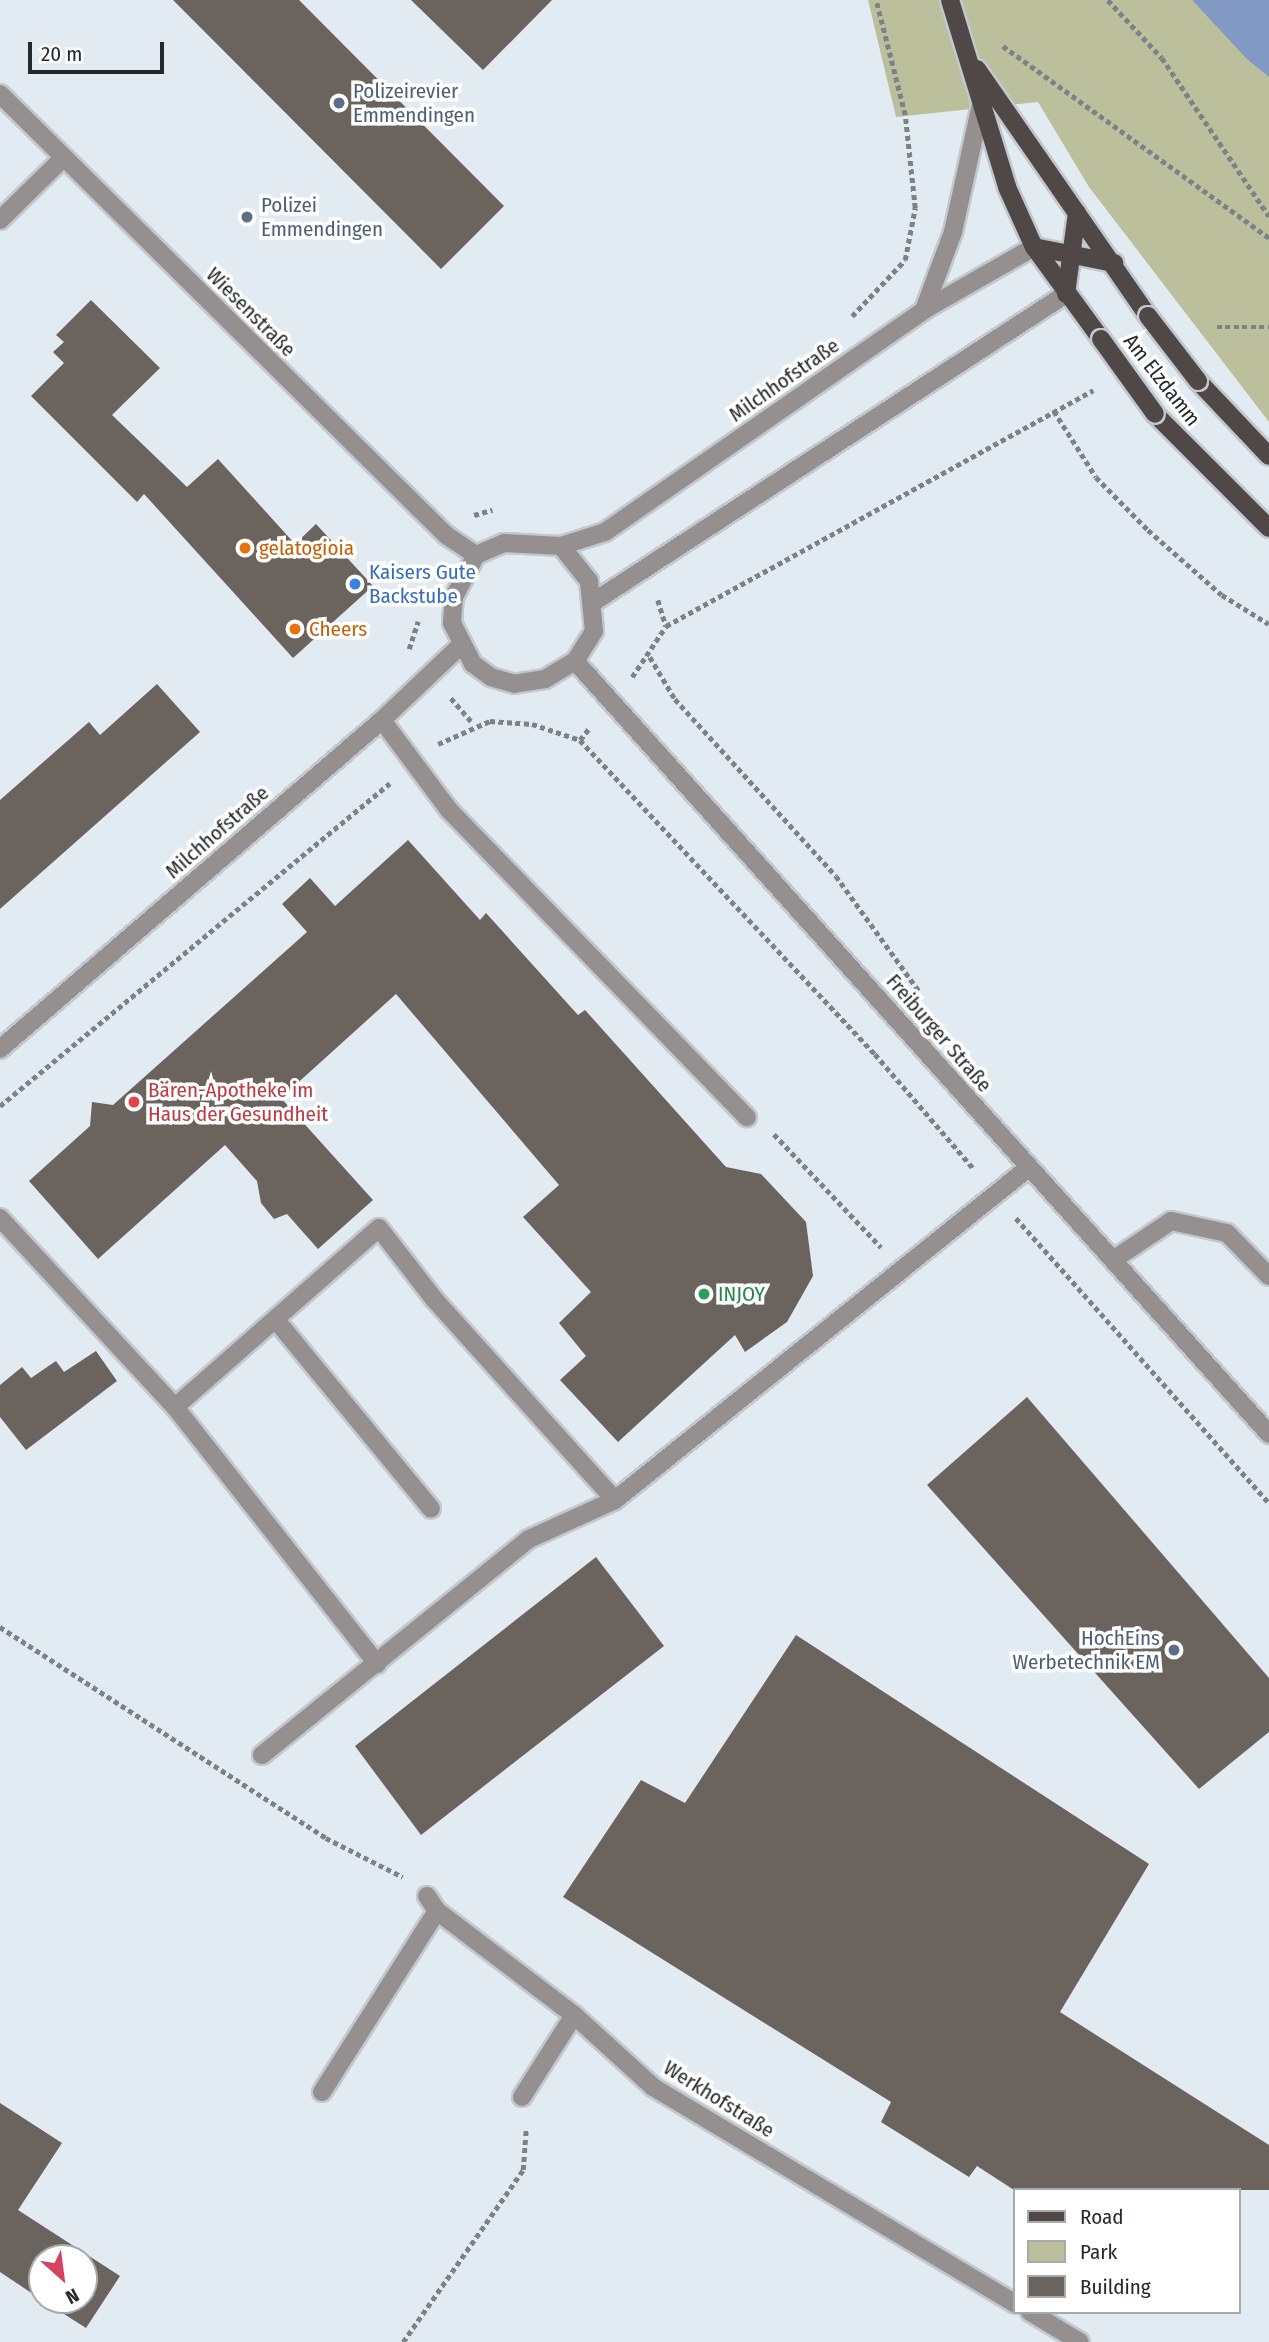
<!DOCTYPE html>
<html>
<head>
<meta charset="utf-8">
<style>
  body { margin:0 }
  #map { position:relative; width:1269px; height:2342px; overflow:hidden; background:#e3ebf2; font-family:"Fira Sans Condensed",sans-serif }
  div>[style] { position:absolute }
  .green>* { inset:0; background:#bbbf9c }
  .water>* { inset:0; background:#8199c3 }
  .building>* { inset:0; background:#6b645e }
  .path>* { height:4.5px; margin-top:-2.25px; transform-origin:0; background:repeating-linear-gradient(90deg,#7d8287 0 5px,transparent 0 8.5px) }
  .roads { filter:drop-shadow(2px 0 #c1c8ce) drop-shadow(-2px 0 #c1c8ce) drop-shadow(0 2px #c1c8ce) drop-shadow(0 -2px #c1c8ce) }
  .service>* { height:18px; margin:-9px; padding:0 9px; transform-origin:9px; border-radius:9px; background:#95908f }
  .minor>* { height:18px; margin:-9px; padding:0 9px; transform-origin:9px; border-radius:9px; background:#95908f }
  .primary>* { height:18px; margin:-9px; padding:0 9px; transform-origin:9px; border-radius:9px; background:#504847 }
  .bridges { filter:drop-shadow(2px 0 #c1c8ce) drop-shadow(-2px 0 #c1c8ce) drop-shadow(0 2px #c1c8ce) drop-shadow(0 -2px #c1c8ce) }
  .primary-bridge>* { height:18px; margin:-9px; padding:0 9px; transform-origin:9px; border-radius:9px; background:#504847 }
  .dots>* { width:19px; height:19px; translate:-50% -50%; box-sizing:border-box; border:4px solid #fff; border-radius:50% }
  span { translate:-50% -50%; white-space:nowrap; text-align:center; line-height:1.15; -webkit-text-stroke:7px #fff; paint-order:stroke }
  .service-label { font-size:21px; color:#4e5e75 }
  .left { translate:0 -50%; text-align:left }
  .right { translate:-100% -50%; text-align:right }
  .street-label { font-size:21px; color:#26292b }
  .food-label { font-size:21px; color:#c56008 }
  .shop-label { font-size:21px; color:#366cbe }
  .health-label { font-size:21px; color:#be3a42 }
  .leisure-label { font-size:21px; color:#27864d }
  .legend { position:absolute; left:1013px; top:2188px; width:228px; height:126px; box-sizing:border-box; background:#fff; border:2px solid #a8a9aa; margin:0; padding:9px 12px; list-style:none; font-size:21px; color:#26292b }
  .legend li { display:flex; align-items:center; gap:14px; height:35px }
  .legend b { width:35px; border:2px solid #a8a9aa }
  .north { position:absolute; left:28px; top:2244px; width:70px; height:70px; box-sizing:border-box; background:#fff; border:2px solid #a8a9aa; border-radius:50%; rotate:152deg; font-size:19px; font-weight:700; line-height:28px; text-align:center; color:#26292b }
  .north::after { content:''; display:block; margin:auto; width:24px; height:32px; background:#d44460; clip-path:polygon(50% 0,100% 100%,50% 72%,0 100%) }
  .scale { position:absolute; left:28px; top:42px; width:136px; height:32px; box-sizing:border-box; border:4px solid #26292b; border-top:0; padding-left:9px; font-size:21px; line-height:24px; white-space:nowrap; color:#26292b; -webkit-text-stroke:5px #fff; paint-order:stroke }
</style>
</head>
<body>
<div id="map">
  <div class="green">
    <div style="clip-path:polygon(868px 0,1192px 0,1269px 77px,1269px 422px,1089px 187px,1038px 102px,896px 117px)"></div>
  </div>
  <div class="water">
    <div style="clip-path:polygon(1192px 0,1269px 0,1269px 77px,1247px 59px)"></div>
  </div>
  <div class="building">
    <div style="clip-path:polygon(173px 0,299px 0,504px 206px,441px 269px)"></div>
    <div style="clip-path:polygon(411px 0,552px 0,483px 70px)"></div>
    <div style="clip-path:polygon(91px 300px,160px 368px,112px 415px,187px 487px,218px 459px,295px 544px,316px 524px,373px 586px,293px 658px,144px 494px,137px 502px,31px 396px,64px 363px,53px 352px,64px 342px,56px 335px)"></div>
    <div style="clip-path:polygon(157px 684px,200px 732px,0 909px,0 800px,89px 722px,100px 735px)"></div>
    <div style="clip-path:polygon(408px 840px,480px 920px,486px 913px,578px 1015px,585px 1010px,726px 1167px,761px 1174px,806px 1222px,813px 1276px,787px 1322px,745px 1352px,735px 1335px,618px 1442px,560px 1380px,586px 1356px,559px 1323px,591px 1292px,523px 1217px,559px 1185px,396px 994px,281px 1098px,373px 1200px,318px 1249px,287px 1214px,274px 1219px,261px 1203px,257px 1181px,225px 1145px,98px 1259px,29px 1181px,90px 1126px,92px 1102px,113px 1105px,307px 932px,282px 904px,310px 878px,335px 906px)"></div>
    <div style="clip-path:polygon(96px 1351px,117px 1381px,26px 1450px,0 1417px,0 1385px,22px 1367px,31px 1378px,56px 1361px,64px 1372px)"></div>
    <div style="clip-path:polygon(1027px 1397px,1269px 1678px,1269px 1732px,1199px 1789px,927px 1485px)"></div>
    <div style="clip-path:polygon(596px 1557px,664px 1646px,421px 1835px,355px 1746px)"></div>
    <div style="clip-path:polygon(796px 1635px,1149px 1864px,1060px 2012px,1269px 2145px,1269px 2190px,1014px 2190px,977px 2166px,969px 2177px,881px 2122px,891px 2102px,563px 1897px,641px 1780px,685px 1803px)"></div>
    <div style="clip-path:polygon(0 2103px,62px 2143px,18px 2210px,120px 2276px,86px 2328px,42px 2300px,84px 2300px,84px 2258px,42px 2258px,42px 2300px,0 2272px)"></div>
  </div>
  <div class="path">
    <div style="left:1108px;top:0;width:79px;rotate:47deg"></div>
    <div style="left:1162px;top:58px;width:191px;rotate:55.9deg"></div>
    <div style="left:1003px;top:46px;width:328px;rotate:35.8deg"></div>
    <div style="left:852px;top:316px;width:77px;rotate:-46.6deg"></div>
    <div style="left:905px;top:260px;width:53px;rotate:-79.1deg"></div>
    <div style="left:915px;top:208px;width:94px;rotate:-96.1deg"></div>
    <div style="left:905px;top:115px;width:119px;rotate:-104.2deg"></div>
    <div style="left:1217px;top:327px;width:52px"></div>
    <div style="left:1054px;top:411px;width:78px;rotate:57.5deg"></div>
    <div style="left:1096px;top:477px;width:74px;rotate:45.5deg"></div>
    <div style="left:1148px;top:530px;width:98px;rotate:41.3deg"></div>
    <div style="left:1222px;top:595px;width:55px;rotate:31.7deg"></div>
    <div style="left:474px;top:515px;width:19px;rotate:-16deg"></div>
    <div style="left:658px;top:600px;width:27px;rotate:73deg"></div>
    <div style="left:409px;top:649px;width:29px;rotate:-72deg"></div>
    <div style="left:650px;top:657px;width:49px;rotate:59.2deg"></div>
    <div style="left:675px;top:699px;width:239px;rotate:47.7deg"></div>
    <div style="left:836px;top:876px;width:142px;rotate:54.2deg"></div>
    <div style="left:632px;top:677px;width:61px;rotate:-56.3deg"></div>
    <div style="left:666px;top:626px;width:488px;rotate:-28.9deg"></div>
    <div style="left:451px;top:698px;width:33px;rotate:49deg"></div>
    <div style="left:580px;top:740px;width:16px;rotate:-52deg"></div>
    <div style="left:438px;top:744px;width:57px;rotate:-23.9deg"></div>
    <div style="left:490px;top:721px;width:42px;rotate:4.1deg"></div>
    <div style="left:532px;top:724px;width:51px;rotate:18.4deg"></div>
    <div style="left:580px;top:740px;width:431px;rotate:46.8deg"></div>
    <div style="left:875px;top:1054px;width:152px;rotate:49.3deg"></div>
    <div style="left:0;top:1106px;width:506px;rotate:-39.63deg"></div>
    <div style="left:774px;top:1134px;width:156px;rotate:46.6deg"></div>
    <div style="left:1016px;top:1218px;width:381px;rotate:48.4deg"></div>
    <div style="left:0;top:1627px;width:388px;rotate:32.9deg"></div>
    <div style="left:326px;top:1838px;width:86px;rotate:26.9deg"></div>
    <div style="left:403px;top:2342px;width:210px;rotate:-55.1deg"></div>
    <div style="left:523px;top:2170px;width:41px;rotate:-85.8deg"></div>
  </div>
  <div class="roads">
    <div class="service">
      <div style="left:382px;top:720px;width:112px;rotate:53.3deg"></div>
      <div style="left:449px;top:810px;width:428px;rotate:45.9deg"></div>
      <div style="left:0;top:1218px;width:258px;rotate:47.2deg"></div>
      <div style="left:175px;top:1407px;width:271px;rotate:-41.3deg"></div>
      <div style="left:379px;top:1228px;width:90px;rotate:52.2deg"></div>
      <div style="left:434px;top:1299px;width:270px;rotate:48deg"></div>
      <div style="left:615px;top:1500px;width:528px;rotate:-38.78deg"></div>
      <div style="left:1113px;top:1260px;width:70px;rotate:-33.9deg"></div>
      <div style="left:1171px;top:1221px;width:57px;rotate:12.1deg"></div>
      <div style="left:1227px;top:1233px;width:60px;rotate:45.7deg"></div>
      <div style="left:276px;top:1320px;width:244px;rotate:50.6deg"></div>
      <div style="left:175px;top:1407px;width:327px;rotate:51.8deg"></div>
      <div style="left:262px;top:1755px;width:343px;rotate:-39deg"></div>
      <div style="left:529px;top:1539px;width:94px;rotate:-24.4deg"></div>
      <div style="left:322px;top:2092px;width:214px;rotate:-57.6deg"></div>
      <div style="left:522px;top:2097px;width:97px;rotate:-57.6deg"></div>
    </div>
    <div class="minor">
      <div style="left:0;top:94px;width:627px;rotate:44.68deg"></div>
      <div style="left:446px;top:535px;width:36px;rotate:34deg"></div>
      <div style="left:0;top:220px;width:88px;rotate:-44.5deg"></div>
      <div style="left:924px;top:310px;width:83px;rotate:-69.6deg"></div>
      <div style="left:953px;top:232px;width:130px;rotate:-77.6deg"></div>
      <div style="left:561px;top:546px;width:45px;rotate:51.3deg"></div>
      <div style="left:589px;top:581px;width:50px;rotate:84.3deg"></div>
      <div style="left:594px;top:631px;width:36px;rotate:122deg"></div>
      <div style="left:575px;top:661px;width:35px;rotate:149deg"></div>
      <div style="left:545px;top:679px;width:30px;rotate:171deg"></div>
      <div style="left:515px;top:684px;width:25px;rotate:-164deg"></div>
      <div style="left:491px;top:677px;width:22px;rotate:-144deg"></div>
      <div style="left:473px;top:664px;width:46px;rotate:-117.1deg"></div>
      <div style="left:452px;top:623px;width:26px;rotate:-86deg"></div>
      <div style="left:454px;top:597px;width:47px;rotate:-62.4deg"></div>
      <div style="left:476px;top:555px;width:30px;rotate:-23deg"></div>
      <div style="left:504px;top:543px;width:57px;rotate:3deg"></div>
      <div style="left:561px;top:546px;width:46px;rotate:-17.7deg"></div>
      <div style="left:605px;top:532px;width:389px;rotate:-34.8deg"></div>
      <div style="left:924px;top:310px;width:127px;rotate:-29.8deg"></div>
      <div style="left:595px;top:601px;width:562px;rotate:-33.1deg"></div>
      <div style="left:575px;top:661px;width:1039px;rotate:48.08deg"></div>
      <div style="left:0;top:1049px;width:504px;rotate:-40.74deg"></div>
      <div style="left:382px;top:720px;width:108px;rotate:-43.5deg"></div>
      <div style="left:427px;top:1896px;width:18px;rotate:56deg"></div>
      <div style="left:437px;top:1911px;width:172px;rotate:37.2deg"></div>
      <div style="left:574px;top:2015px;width:107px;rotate:42.3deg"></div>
      <div style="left:653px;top:2087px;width:422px;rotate:30.9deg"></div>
      <div style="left:1030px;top:2312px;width:58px;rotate:31deg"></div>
    </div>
    <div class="primary">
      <div style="left:950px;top:0;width:195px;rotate:73deg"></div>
      <div style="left:1007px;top:187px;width:66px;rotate:65.8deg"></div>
      <div style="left:1034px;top:247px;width:114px;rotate:53.9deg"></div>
      <div style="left:977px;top:69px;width:300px;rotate:55.3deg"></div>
      <div style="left:1034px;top:247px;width:82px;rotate:11.3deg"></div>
      <div style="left:1066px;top:294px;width:82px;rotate:-82.3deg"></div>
      <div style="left:1198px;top:381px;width:103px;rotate:46.6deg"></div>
      <div style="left:1155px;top:414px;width:161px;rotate:45deg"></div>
    </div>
  </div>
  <div class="bridges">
    <div class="primary-bridge">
      <div style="left:1148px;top:316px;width:82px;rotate:52.4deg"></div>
      <div style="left:1101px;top:339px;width:92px;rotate:54.2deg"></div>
    </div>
  </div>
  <div class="dots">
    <div style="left:339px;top:103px;background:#5c6f8a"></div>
    <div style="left:247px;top:217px;background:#5c6f8a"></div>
    <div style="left:245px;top:548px;background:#e8710a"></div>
    <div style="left:355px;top:584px;background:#3f7fe0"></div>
    <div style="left:295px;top:629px;background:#e8710a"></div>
    <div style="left:134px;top:1102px;background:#e0444e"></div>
    <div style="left:704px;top:1294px;background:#2e9e5b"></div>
    <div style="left:1174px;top:1650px;background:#5c6f8a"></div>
  </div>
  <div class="service-label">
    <span class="left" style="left:353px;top:103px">Polizeirevier<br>Emmendingen</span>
    <span class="left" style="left:261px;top:217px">Polizei<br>Emmendingen</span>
    <span class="right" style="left:1160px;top:1650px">HochEins<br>Werbetechnik EM</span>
  </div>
  <div class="street-label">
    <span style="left:251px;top:312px;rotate:45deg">Wiesenstraße</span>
    <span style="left:784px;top:380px;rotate:-35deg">Milchhofstraße</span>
    <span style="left:1162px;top:380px;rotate:52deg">Am Elzdamm</span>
    <span style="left:217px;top:832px;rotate:-41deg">Milchhofstraße</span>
    <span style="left:939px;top:1033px;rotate:49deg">Freiburger Straße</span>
    <span style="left:719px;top:2099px;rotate:32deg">Werkhofstraße</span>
  </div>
  <div class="food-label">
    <span class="left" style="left:259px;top:548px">gelatogioia</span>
    <span class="left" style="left:309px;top:629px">Cheers</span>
  </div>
  <div class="shop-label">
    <span class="left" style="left:369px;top:584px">Kaisers Gute<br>Backstube</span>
  </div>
  <div class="health-label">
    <span class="left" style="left:148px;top:1102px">Bären-Apotheke im<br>Haus der Gesundheit</span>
  </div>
  <div class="leisure-label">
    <span class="left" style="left:718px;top:1294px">INJOY</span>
  </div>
  <ul class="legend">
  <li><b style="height:9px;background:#504847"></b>Road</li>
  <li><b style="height:19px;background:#bbbf9c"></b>Park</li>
  <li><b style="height:19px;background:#6b645e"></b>Building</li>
  </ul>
  <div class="north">N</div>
  <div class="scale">20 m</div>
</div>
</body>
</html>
